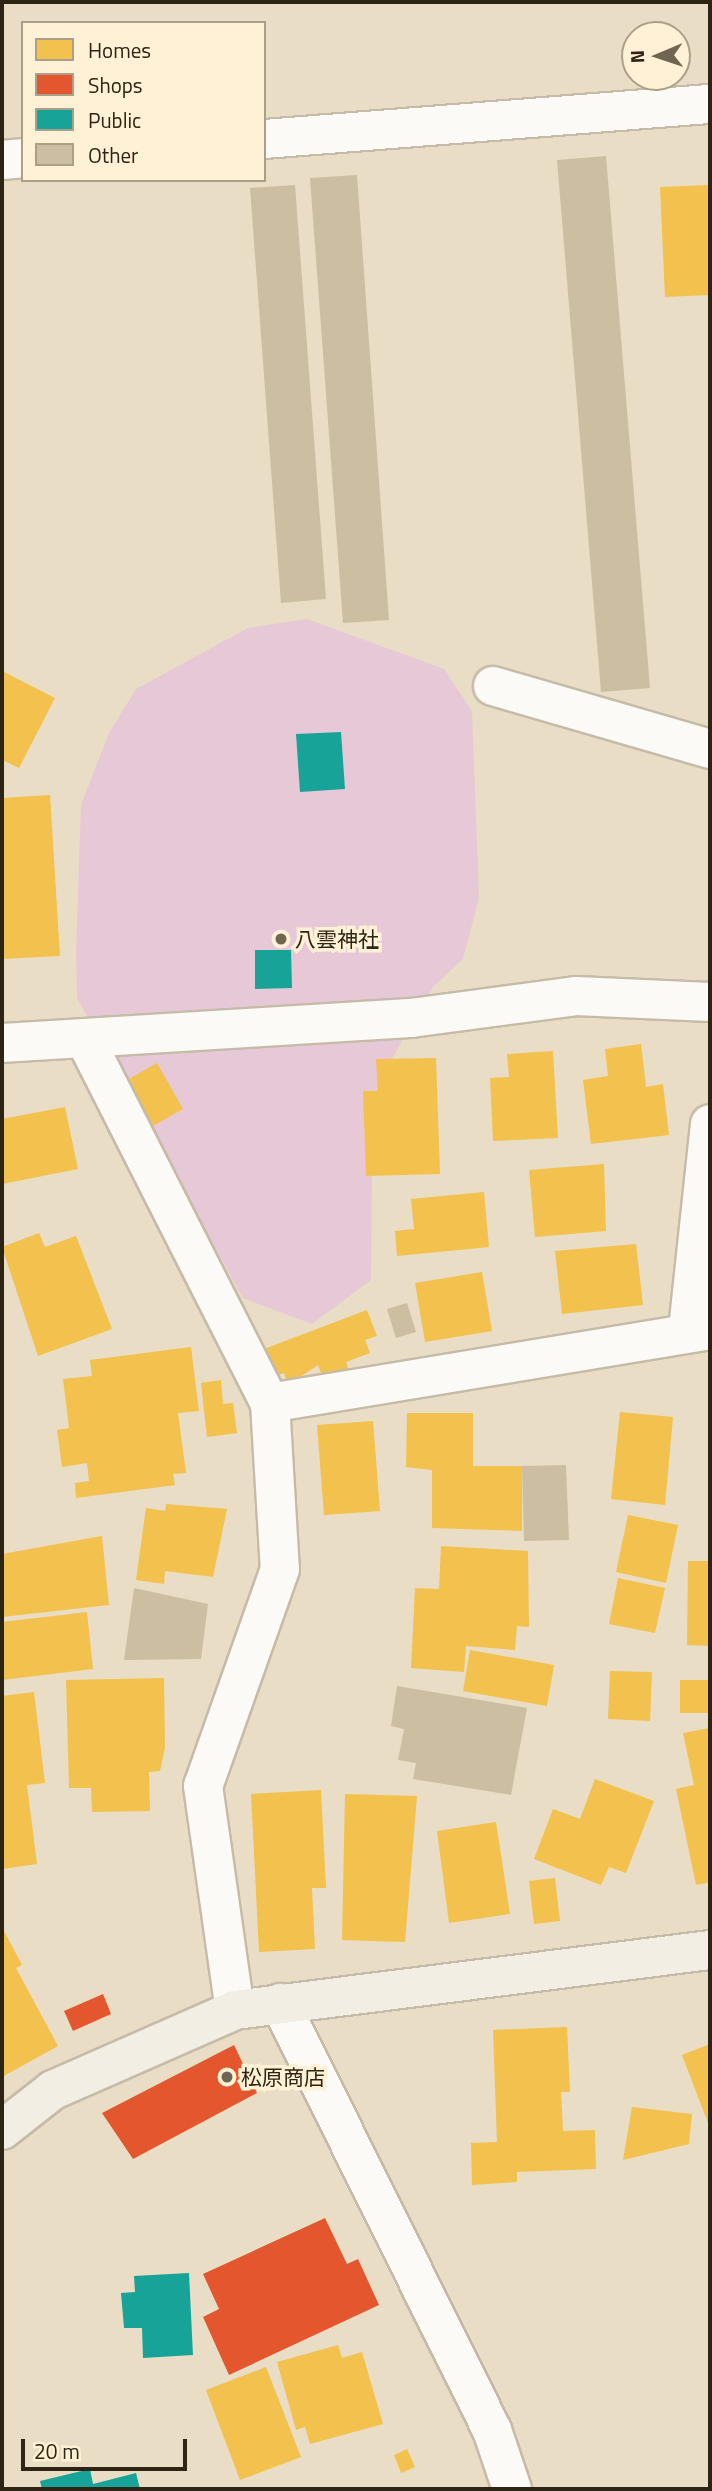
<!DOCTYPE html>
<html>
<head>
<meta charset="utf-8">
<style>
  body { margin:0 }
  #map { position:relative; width:712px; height:2491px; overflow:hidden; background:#e9ddc5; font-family:"Titillium Web","Noto Sans JP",sans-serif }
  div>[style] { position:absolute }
  .green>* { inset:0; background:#e6c8d7 }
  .homes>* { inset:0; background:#f2c14e }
  .shops>* { inset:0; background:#e4572e }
  .public>* { inset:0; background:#17a398 }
  .building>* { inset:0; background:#cbbea2 }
  .roads { filter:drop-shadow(2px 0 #c5bba8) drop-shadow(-2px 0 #c5bba8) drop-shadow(0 2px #c5bba8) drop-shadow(0 -2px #c5bba8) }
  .street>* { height:38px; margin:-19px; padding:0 19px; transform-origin:19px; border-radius:19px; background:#fcfaf6 }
  .secondary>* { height:38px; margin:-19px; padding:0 19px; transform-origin:19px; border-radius:19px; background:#f2eee4 }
  .dots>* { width:19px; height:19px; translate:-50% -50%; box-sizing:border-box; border:4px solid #fef1d6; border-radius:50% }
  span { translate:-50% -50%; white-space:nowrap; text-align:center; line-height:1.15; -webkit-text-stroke:7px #fef1d6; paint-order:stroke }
  .poi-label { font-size:21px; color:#2d2413 }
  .left { translate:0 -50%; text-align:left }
  .frame { position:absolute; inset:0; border:4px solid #2d2413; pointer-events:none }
  .legend { position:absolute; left:21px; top:21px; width:245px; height:161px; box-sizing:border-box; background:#fef1d6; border:2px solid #aa9f88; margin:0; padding:9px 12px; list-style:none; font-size:21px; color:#2d2413 }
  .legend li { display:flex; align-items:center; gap:14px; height:35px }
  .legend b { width:35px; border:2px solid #aa9f88 }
  .north { position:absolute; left:621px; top:21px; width:70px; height:70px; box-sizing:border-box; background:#fef1d6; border:2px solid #aa9f88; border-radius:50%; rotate:268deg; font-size:19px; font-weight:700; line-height:28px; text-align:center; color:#2d2413 }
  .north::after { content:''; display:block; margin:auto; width:24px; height:32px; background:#6f6551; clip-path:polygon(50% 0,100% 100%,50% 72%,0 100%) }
  .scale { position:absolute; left:21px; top:2439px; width:166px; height:32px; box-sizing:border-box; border:4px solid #2d2413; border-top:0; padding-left:9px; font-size:21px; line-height:24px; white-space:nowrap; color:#2d2413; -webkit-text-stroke:5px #fef1d6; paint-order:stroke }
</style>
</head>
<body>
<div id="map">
  <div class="green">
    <div style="clip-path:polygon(307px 619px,444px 669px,472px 711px,479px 898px,463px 959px,433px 987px,390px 1062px,372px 1165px,371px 1280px,312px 1324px,243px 1298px,77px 998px,76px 953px,81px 805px,109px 733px,136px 689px,248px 628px)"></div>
  </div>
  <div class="homes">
    <div style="clip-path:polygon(710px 185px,710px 295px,665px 297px,660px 187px)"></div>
    <div style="clip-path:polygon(2px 671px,55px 698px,19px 768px,2px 760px)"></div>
    <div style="clip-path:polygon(50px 795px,60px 956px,2px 959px,2px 798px)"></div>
    <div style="clip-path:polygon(641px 1044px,646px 1087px,663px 1084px,669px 1135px,591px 1144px,583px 1080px,608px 1076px,605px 1049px)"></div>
    <div style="clip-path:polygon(553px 1051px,558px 1138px,493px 1141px,490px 1078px,509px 1077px,507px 1054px)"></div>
    <div style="clip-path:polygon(436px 1058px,440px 1174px,366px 1176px,363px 1091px,378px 1091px,376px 1059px)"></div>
    <div style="clip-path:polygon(157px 1063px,183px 1109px,137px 1135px,111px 1089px)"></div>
    <div style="clip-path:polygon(65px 1107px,78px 1169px,2px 1184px,2px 1119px)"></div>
    <div style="clip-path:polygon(604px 1164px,606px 1231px,535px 1237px,529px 1170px)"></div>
    <div style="clip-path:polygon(484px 1192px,489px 1247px,397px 1256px,395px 1231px,414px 1229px,411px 1199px)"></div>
    <div style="clip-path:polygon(39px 1233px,45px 1247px,76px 1236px,112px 1329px,38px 1356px,2px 1247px)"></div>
    <div style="clip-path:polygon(636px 1244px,643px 1305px,562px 1314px,555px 1251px)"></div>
    <div style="clip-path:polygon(482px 1272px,492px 1331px,425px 1342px,415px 1283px)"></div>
    <div style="clip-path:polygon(367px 1310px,377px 1336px,365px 1340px,370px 1353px,346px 1362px,349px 1371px,324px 1381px,318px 1365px,288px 1385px,284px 1373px,274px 1376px,264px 1349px)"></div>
    <div style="clip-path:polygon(191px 1347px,199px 1411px,178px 1413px,186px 1473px,173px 1474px,175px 1485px,76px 1498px,75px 1483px,89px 1481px,87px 1463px,62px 1467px,57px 1430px,69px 1428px,63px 1379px,92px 1376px,90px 1360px)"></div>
    <div style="clip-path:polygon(221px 1380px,223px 1404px,233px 1403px,237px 1433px,207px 1437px,201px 1383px)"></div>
    <div style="clip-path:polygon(620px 1412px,673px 1417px,665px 1505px,611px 1499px)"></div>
    <div style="clip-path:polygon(407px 1413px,473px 1413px,473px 1466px,522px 1466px,522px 1531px,432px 1528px,432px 1470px,406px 1467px)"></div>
    <div style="clip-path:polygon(373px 1421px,380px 1511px,324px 1515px,317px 1425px)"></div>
    <div style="clip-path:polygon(166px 1504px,227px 1509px,213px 1577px,165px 1571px,164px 1584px,136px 1580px,146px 1508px,165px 1511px)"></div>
    <div style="clip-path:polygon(628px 1515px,678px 1525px,666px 1583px,616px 1572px)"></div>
    <div style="clip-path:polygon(102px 1536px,109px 1605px,2px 1617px,2px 1554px)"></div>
    <div style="clip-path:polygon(441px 1546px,528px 1551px,529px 1627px,517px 1626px,515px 1650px,466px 1646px,464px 1672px,411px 1668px,415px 1588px,439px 1589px)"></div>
    <div style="clip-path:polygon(688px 1561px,710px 1561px,710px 1646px,687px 1645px)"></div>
    <div style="clip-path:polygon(618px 1578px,665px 1588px,655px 1633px,609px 1624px)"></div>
    <div style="clip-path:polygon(87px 1612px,93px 1669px,2px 1680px,2px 1622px)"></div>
    <div style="clip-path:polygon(470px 1650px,554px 1665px,547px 1706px,463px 1691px)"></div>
    <div style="clip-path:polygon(610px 1671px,652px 1672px,650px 1721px,608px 1719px)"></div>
    <div style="clip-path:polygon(164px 1678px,165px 1747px,160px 1771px,149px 1772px,150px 1811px,92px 1812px,91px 1788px,69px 1788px,66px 1680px)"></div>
    <div style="clip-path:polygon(680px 1680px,710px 1680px,710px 1713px,680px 1713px)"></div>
    <div style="clip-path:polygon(34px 1692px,45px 1783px,27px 1785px,37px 1864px,2px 1869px,2px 1696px)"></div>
    <div style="clip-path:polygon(710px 1728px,710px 1882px,696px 1885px,676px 1789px,694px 1785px,683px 1733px)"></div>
    <div style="clip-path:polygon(595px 1779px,654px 1801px,626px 1873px,609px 1867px,601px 1885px,534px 1859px,553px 1809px,580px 1819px)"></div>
    <div style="clip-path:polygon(321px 1790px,326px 1888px,312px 1888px,315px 1949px,259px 1952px,251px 1794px)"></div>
    <div style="clip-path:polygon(345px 1794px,417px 1796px,405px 1942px,342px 1940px)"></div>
    <div style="clip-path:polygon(496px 1822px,510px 1914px,449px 1923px,437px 1831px)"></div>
    <div style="clip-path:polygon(555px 1878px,560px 1921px,534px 1924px,529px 1881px)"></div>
    <div style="clip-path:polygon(2px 1927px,22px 1965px,16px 1968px,58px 2046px,2px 2077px)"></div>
    <div style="clip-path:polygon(567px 2027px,570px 2092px,561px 2092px,563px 2131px,595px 2130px,596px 2169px,517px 2172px,517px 2182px,472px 2185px,471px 2143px,497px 2142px,493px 2030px)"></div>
    <div style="clip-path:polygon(710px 2044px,710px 2128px,682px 2055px)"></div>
    <div style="clip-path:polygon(632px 2107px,692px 2114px,689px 2144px,623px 2160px)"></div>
    <div style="clip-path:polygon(338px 2345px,342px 2358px,362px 2352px,383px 2424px,310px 2444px,305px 2427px,296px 2430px,277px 2362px)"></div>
    <div style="clip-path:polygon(266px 2367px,301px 2457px,240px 2480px,206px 2390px)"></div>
    <div style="clip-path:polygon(407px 2449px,415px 2467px,401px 2473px,394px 2455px)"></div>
  </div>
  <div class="shops">
    <div style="clip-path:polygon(103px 1994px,111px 2014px,73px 2031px,64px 2011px)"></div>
    <div style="clip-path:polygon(234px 2045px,257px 2093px,133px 2159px,102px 2113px)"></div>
    <div style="clip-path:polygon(325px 2218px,347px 2264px,358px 2259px,379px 2305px,229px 2375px,203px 2317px,219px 2309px,203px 2274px)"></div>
  </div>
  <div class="public">
    <div style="clip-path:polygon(341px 732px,345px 789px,300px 792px,296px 734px)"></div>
    <div style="clip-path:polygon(255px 950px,291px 950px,292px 988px,255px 989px)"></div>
    <div style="clip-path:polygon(189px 2273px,193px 2355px,143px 2358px,142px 2328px,124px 2328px,121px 2293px,135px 2292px,134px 2276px)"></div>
    <div style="clip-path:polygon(90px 2469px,93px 2484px,136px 2473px,140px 2489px,42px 2489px,40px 2481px)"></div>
  </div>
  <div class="building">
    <div style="clip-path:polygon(606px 156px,650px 688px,601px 692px,557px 160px)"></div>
    <div style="clip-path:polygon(357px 175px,389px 620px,343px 623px,310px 178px)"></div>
    <div style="clip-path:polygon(295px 185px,326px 599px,281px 603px,250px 188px)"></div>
    <div style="clip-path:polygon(407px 1303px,416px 1332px,396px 1338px,387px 1309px)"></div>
    <div style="clip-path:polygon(566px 1465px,569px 1540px,524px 1541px,522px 1466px)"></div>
    <div style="clip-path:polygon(134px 1588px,208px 1604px,201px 1659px,124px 1660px)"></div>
    <div style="clip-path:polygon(397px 1686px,527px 1708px,511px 1795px,413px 1779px,416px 1763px,398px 1760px,404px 1729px,391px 1726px)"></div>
  </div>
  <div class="roads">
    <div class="street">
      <div style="left:264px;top:139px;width:447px;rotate:-4.5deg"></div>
      <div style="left:2px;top:160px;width:21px;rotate:-5deg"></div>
      <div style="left:493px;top:686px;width:226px;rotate:16.2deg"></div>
      <div style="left:86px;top:1041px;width:406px;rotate:63.1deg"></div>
      <div style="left:270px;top:1403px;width:166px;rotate:86.6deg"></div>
      <div style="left:280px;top:1569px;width:230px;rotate:109.5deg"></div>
      <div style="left:203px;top:1786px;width:226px;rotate:81.9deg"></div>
      <div style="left:2px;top:1043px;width:410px;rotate:-3.5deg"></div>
      <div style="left:411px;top:1018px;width:166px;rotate:-7.6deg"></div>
      <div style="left:576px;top:996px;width:134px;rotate:2.6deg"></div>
      <div style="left:688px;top:1330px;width:207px;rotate:-83.9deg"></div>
      <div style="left:270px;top:1403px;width:446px;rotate:-9.4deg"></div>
      <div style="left:280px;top:2003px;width:477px;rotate:63.6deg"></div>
      <div style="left:492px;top:2430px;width:62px;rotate:71.3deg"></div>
    </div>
    <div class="secondary">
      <div style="left:2px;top:2130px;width:65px;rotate:-38.1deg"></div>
      <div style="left:53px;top:2090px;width:199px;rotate:-23.7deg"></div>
      <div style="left:235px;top:2010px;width:479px;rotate:-7.2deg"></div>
    </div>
  </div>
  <div class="dots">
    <div style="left:281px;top:939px;background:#6f6551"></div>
    <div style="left:227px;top:2077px;background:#6f6551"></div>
  </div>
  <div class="poi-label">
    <span class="left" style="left:295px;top:939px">八雲神社</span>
    <span class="left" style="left:241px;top:2077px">松原商店</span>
  </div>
  <div class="frame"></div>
  <ul class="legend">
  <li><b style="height:19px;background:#f2c14e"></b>Homes</li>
  <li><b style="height:19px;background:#e4572e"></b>Shops</li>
  <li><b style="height:19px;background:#17a398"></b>Public</li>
  <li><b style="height:19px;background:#cbbea2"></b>Other</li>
  </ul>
  <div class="north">N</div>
  <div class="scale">20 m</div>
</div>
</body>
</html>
